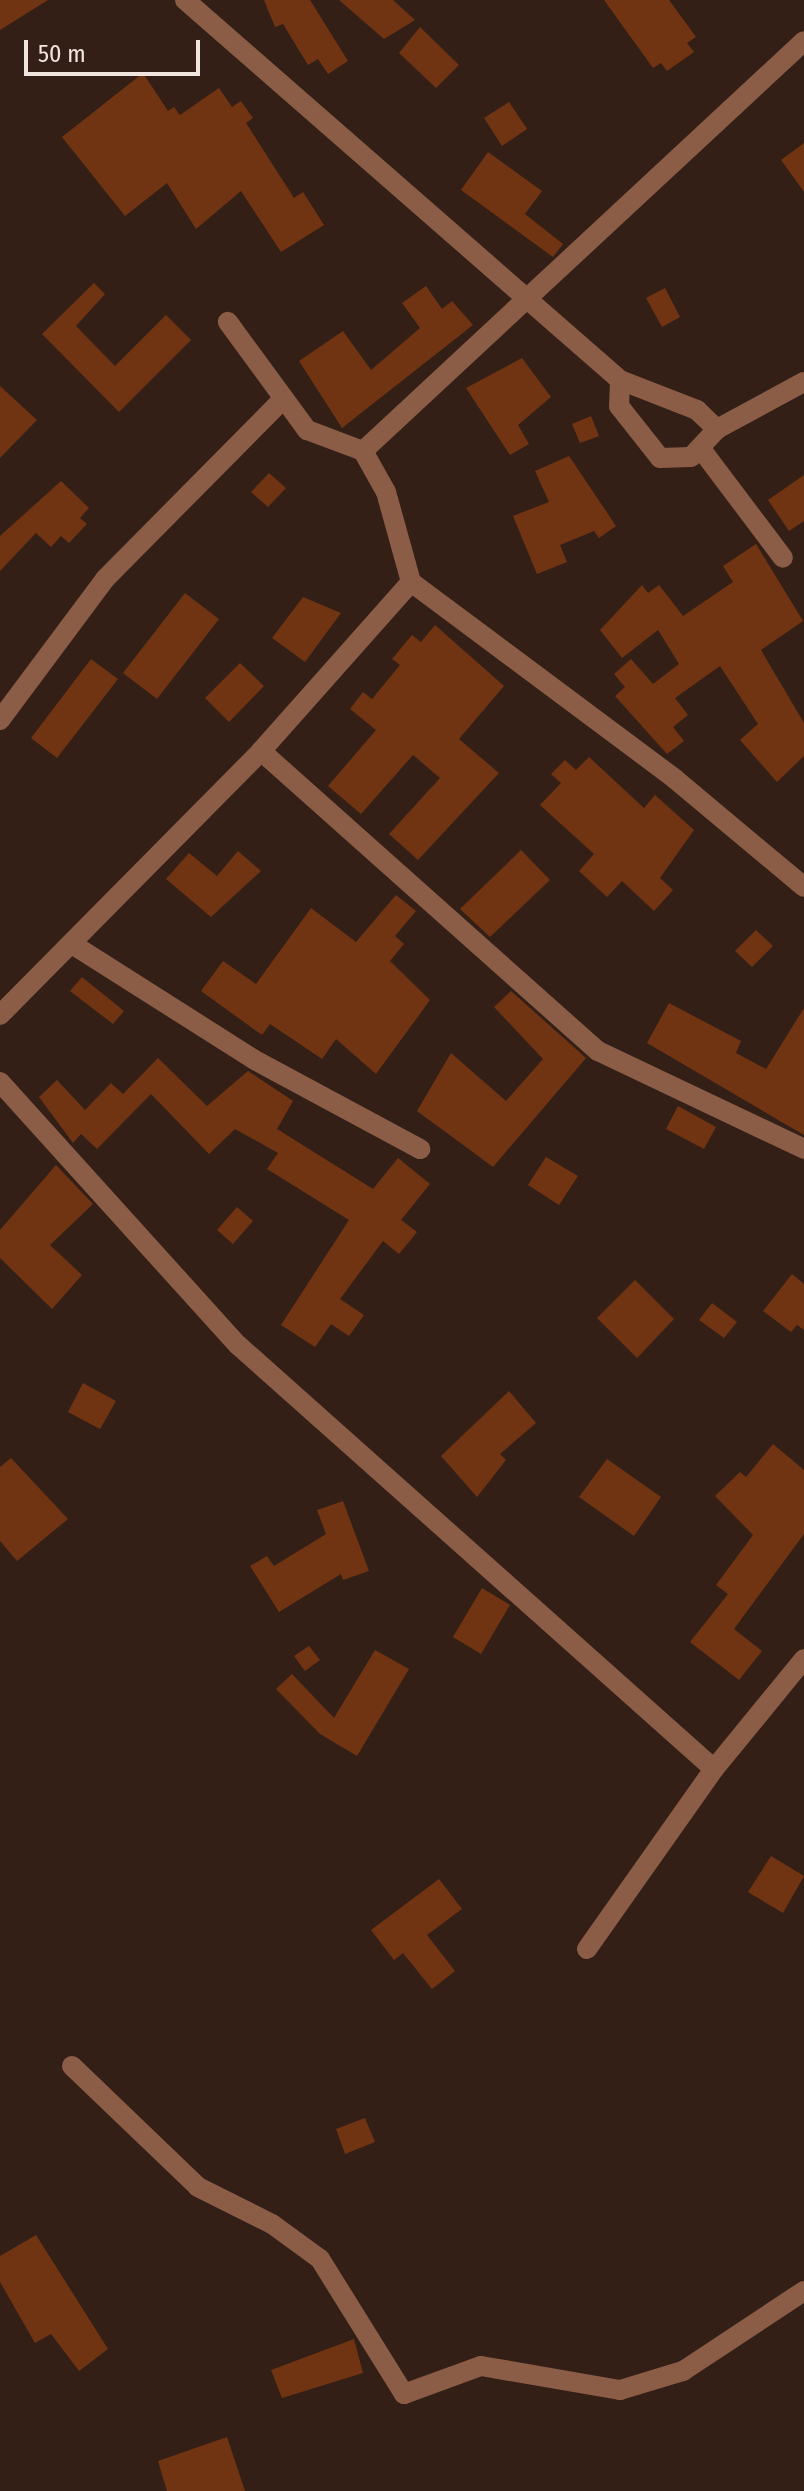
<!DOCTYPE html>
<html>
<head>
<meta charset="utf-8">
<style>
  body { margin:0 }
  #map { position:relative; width:804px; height:2491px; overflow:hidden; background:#331f16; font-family:"Fira Sans Condensed",sans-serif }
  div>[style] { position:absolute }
  .building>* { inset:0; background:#713412 }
  .minor>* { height:20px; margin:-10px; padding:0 10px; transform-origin:10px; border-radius:10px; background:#8b5c46 }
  span { translate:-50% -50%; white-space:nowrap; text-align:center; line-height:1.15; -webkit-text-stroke:6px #331f16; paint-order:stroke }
  .scale { position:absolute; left:24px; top:40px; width:176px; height:36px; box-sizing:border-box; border:4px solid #f2e4de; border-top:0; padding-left:10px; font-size:24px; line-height:28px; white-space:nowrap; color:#f2e4de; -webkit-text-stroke:6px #331f16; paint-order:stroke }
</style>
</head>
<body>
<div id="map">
  <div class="building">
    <div style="clip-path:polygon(0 0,48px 0,0 30px)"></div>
    <div style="clip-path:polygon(264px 0,310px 0,348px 61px,328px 74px,318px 59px,308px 65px,283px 24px,275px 27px)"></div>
    <div style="clip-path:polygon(339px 0,393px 0,415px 20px,384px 39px)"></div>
    <div style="clip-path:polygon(604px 0,669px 0,696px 37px,687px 43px,694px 52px,667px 71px,661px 63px,653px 68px)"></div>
    <div style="clip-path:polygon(420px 27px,459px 65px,436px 88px,399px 53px)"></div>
    <div style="clip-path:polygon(143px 73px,168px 111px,174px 107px,180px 115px,219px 88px,232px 107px,241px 101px,253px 118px,246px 123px,294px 198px,303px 192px,324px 225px,281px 252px,241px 191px,196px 229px,167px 183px,125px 216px,62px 137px)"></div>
    <div style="clip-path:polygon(509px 102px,527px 129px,502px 146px,484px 118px)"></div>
    <div style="clip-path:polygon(804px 143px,804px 192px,781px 160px)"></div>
    <div style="clip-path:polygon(488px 152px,542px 191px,525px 214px,563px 244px,553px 257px,461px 190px)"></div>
    <div style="clip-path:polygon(94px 283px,105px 294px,76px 326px,115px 366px,166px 315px,191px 340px,119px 412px,42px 334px)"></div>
    <div style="clip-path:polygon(426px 286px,442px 309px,452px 301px,473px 325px,342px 428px,299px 361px,343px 331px,371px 370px,420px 328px,402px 303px)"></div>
    <div style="clip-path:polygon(665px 288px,680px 317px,662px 327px,646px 298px)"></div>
    <div style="clip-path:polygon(522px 358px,551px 397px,518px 425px,529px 444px,510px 455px,466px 388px)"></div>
    <div style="clip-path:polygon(0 386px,37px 420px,0 458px)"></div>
    <div style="clip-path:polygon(591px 416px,599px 436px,580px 443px,572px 424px)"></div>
    <div style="clip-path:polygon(569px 456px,616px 526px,599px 538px,594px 531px,560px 545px,567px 562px,537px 574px,513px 516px,549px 502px,535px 471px)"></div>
    <div style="clip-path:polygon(269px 473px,286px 488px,268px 507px,251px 492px)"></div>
    <div style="clip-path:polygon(804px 475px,804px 521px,789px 531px,768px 500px)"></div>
    <div style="clip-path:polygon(61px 481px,89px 508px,80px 518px,87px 524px,69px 543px,61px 536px,51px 547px,36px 533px,0 571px,0 536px)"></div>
    <div style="clip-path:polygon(756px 544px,803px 621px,761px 650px,804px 723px,804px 756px,777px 782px,740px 740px,758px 724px,720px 666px,675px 698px,688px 715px,673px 727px,684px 741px,667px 754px,615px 696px,625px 687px,614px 674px,631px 659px,653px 684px,679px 664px,658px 630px,622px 658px,600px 630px,642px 585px,648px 593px,659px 585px,683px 616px,733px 582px,723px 566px)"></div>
    <div style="clip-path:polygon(185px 593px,219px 619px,157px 699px,123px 673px)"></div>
    <div style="clip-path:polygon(303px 597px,341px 613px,305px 662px,272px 638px)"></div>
    <div style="clip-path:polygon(435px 625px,504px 686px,459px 739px,499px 773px,418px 860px,389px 834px,440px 778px,413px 755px,361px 814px,328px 786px,376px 730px,350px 709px,363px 692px,372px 699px,400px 665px,392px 659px,412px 635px,421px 642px)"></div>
    <div style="clip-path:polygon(91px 659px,118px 679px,57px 758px,31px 738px)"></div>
    <div style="clip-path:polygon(240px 663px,264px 686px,229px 722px,205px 698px)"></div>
    <div style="clip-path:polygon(589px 757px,644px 808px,655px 795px,694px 830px,660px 878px,673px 890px,654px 911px,622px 881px,607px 897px,579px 871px,594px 854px,540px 805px,561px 783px,551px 774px,565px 760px,576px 770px)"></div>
    <div style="clip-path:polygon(521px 850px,550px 880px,490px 937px,460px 909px)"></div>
    <div style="clip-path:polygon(238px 851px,261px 871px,211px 917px,166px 879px,189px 853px,217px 876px)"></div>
    <div style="clip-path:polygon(396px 895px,416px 911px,395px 936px,404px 944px,390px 961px,430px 1000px,376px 1074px,336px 1039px,322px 1059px,270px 1024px,262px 1035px,201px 991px,223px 961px,256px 984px,311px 908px,356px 942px)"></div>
    <div style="clip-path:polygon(756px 930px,773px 946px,752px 967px,735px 951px)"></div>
    <div style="clip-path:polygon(82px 977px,124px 1011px,113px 1024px,70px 991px)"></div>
    <div style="clip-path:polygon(511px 991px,586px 1058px,493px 1167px,417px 1111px,451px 1053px,506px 1101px,543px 1059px,494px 1007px)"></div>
    <div style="clip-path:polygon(669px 1003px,741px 1041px,736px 1053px,766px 1069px,804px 1008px,804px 1135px,647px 1043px)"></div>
    <div style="clip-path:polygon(158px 1058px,207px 1106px,248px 1071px,293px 1101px,277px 1129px,373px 1189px,398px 1158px,430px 1184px,401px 1220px,417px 1232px,399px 1254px,383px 1241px,340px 1299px,364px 1315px,349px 1336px,331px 1324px,315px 1347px,281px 1325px,349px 1220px,267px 1169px,278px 1153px,235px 1129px,209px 1154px,151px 1094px,97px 1149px,81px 1134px,73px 1143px,39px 1097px,57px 1080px,85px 1110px,111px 1083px,123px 1094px)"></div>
    <div style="clip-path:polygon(678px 1106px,716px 1127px,704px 1149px,666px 1129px)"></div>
    <div style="clip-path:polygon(546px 1157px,578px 1176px,559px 1205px,528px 1185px)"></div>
    <div style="clip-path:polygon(56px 1165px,93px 1204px,50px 1245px,82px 1275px,52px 1309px,0 1258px,0 1230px)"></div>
    <div style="clip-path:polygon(237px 1207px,253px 1221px,233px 1244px,217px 1230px)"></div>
    <div style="clip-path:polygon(792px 1274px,804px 1284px,804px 1330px,797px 1325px,791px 1332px,763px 1311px)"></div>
    <div style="clip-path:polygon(635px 1280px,674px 1319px,637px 1358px,597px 1318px)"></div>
    <div style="clip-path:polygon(712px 1303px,737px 1322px,724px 1338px,699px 1320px)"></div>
    <div style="clip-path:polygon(83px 1383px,116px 1401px,100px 1429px,68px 1412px)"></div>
    <div style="clip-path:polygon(509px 1391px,536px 1423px,500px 1454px,506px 1460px,477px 1497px,441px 1456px)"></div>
    <div style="clip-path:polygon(773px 1444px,804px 1470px,804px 1534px,734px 1629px,762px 1651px,739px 1680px,690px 1642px,728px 1594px,716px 1585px,753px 1535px,715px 1496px,740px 1472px,746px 1477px)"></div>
    <div style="clip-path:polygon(11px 1458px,68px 1519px,17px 1561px,0 1541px,0 1467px)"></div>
    <div style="clip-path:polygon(607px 1459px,661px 1497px,634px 1536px,579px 1497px)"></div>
    <div style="clip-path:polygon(343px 1501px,369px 1571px,343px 1580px,341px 1574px,279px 1612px,250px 1566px,267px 1556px,274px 1566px,326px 1534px,317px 1510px)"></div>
    <div style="clip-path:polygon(482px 1588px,510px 1605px,481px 1654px,453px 1637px)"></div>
    <div style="clip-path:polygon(309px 1646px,320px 1660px,305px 1671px,294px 1656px)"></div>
    <div style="clip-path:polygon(375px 1650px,409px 1669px,357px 1756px,320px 1734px,276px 1689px,292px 1674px,334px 1718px)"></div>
    <div style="clip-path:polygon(771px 1856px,804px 1876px,783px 1913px,748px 1892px)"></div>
    <div style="clip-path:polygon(439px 1879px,462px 1909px,427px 1935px,455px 1971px,432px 1989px,403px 1953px,394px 1960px,371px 1930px)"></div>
    <div style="clip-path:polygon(365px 2118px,375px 2142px,345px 2154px,336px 2129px)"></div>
    <div style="clip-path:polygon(36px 2235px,108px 2349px,79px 2371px,51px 2334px,35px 2343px,0 2282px,0 2256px)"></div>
    <div style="clip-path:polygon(354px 2339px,363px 2373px,282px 2398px,271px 2370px)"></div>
    <div style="clip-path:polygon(227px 2437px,245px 2491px,167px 2491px,158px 2461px)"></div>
  </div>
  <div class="minor">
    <div style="left:185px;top:0;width:578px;rotate:41.14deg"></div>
    <div style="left:620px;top:380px;width:83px;rotate:21.3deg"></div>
    <div style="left:697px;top:410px;width:28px;rotate:44deg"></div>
    <div style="left:717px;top:429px;width:99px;rotate:-28.4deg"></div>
    <div style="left:620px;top:380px;width:26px;rotate:92deg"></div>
    <div style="left:619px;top:406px;width:66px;rotate:51.7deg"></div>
    <div style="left:660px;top:458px;width:31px;rotate:-2deg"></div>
    <div style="left:691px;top:457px;width:38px;rotate:-47deg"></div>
    <div style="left:701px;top:449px;width:136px;rotate:53deg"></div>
    <div style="left:363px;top:451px;width:602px;rotate:-42.91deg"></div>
    <div style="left:411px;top:582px;width:329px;rotate:36.7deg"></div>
    <div style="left:675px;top:779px;width:168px;rotate:39.9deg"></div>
    <div style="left:0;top:720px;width:176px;rotate:-53.3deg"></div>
    <div style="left:105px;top:579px;width:252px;rotate:-45.3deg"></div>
    <div style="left:261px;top:751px;width:451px;rotate:41.7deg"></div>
    <div style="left:598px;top:1051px;width:228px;rotate:25.4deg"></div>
    <div style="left:72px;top:944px;width:214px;rotate:32.4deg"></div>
    <div style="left:253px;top:1059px;width:190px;rotate:28.3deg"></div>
    <div style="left:0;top:1015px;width:371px;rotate:-45.3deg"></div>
    <div style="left:261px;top:751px;width:226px;rotate:-48.4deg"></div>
    <div style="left:411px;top:582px;width:93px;rotate:-105.5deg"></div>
    <div style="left:386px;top:492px;width:47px;rotate:-119.3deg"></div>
    <div style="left:363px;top:451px;width:60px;rotate:-159.4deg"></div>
    <div style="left:307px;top:430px;width:134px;rotate:-126.2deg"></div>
    <div style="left:0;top:1082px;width:355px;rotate:47.9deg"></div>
    <div style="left:238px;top:1345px;width:637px;rotate:41.69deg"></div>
    <div style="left:587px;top:1949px;width:220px;rotate:-54.8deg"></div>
    <div style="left:714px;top:1769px;width:142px;rotate:-50.7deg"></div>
    <div style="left:72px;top:2066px;width:175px;rotate:43.8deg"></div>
    <div style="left:198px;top:2187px;width:83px;rotate:26.6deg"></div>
    <div style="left:272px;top:2224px;width:59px;rotate:36.1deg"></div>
    <div style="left:320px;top:2259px;width:159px;rotate:58.1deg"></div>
    <div style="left:404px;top:2394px;width:82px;rotate:-20deg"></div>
    <div style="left:481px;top:2366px;width:141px;rotate:9.8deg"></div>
    <div style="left:620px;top:2390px;width:66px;rotate:-16.8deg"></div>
    <div style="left:683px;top:2371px;width:145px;rotate:-33.5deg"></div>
  </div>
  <div class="scale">50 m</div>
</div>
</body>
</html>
